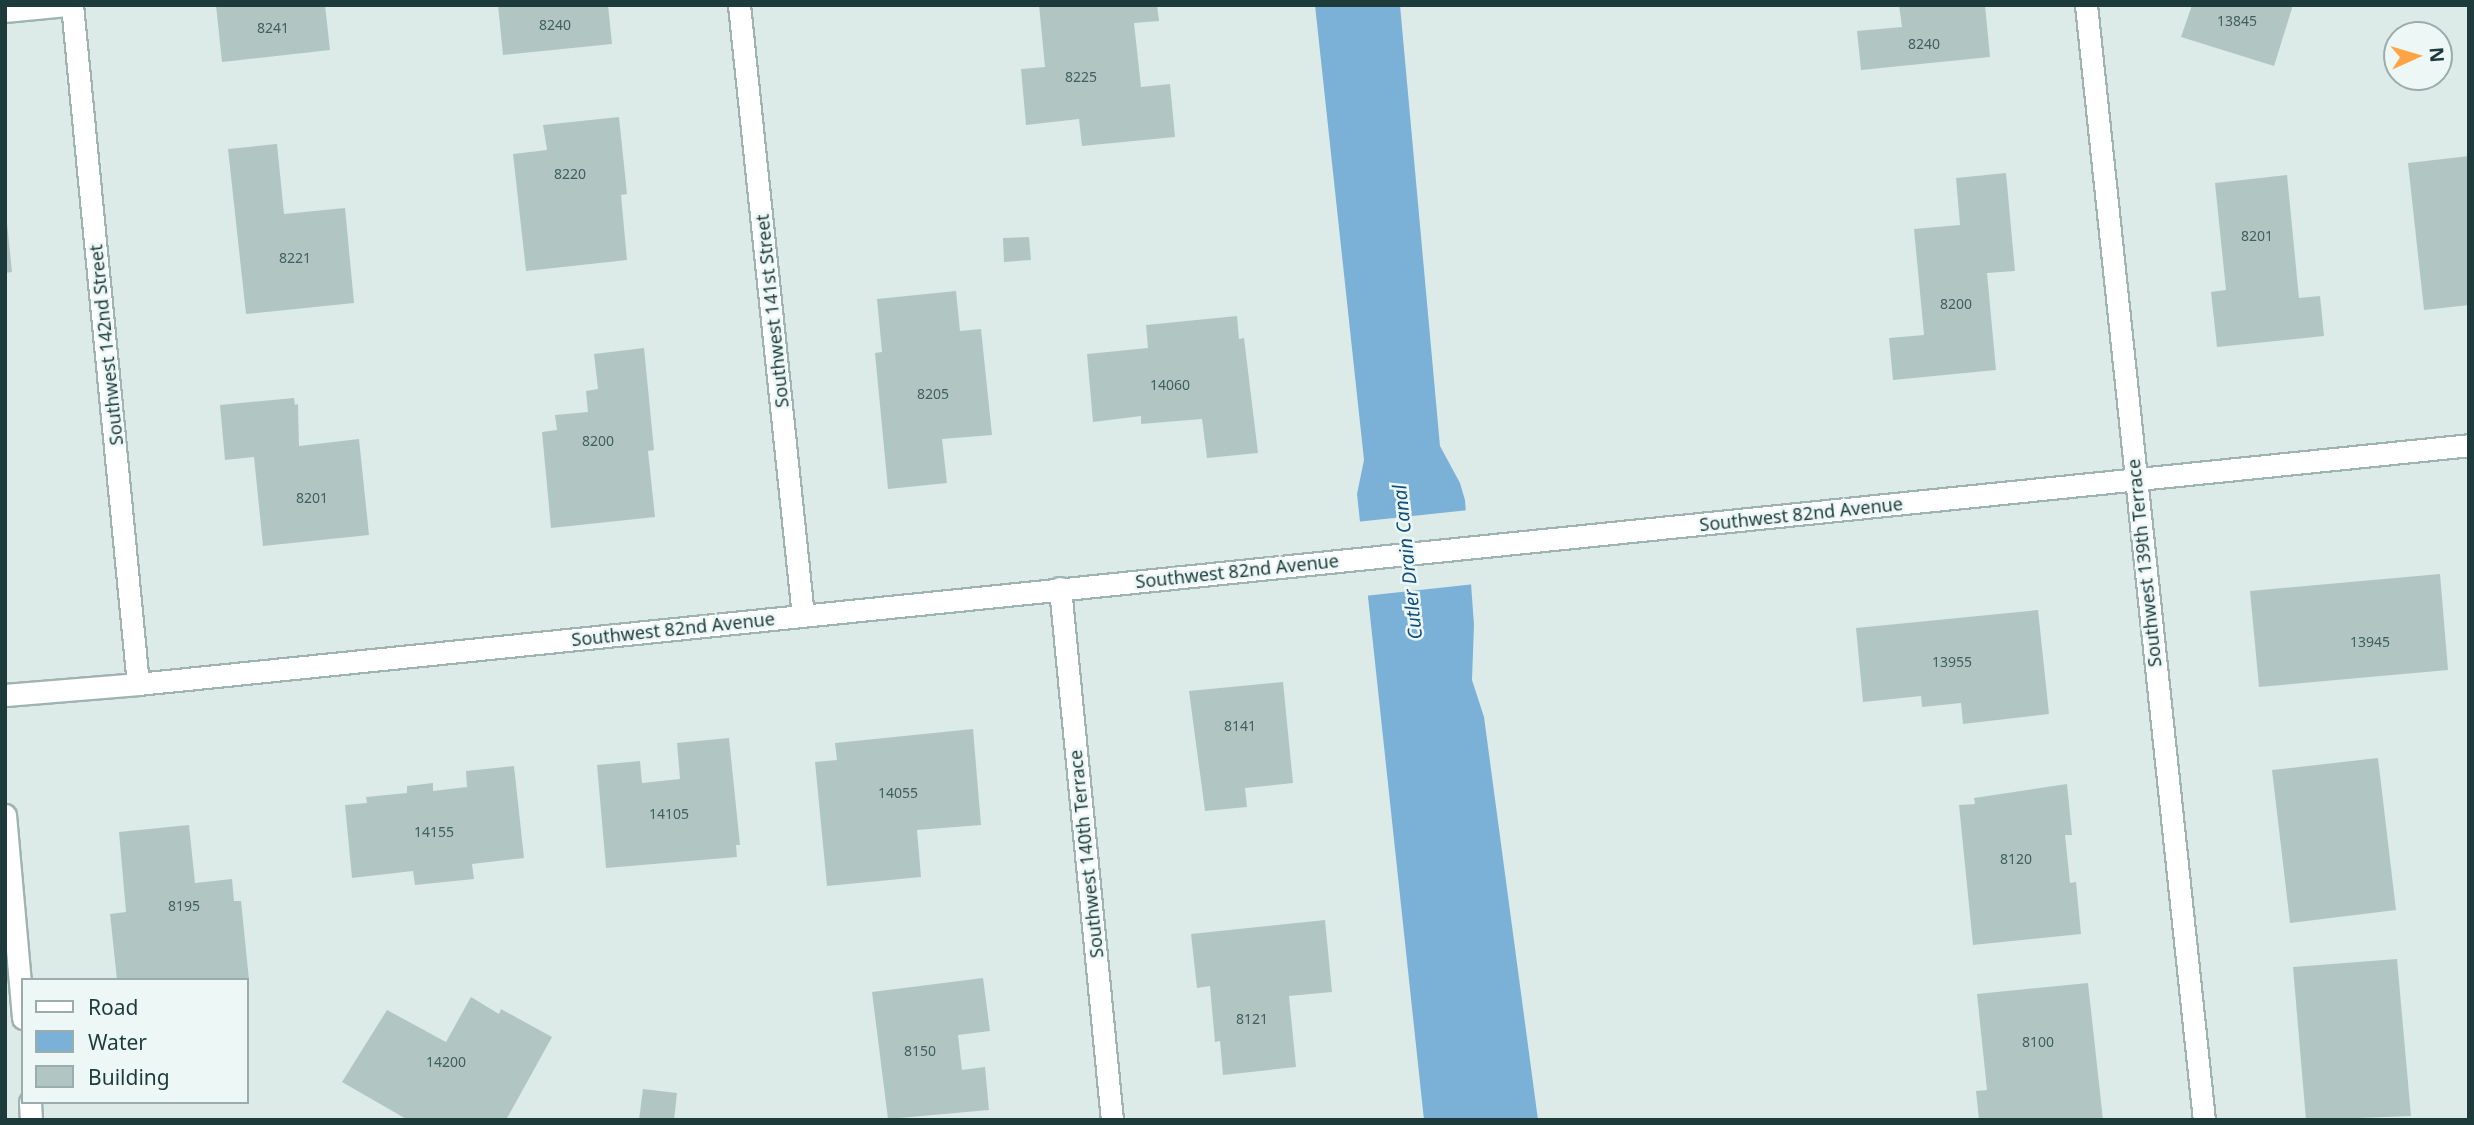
<!DOCTYPE html>
<html>
<head>
<meta charset="utf-8">
<style>
  body { margin:0 }
  #map { position:relative; width:2474px; height:1125px; overflow:hidden; background:#dcebe8; font-family:"Noto Sans",sans-serif }
  div>[style] { position:absolute }
  .water>* { inset:0; background:#7cb1d7 }
  .pier>* { inset:0; background:#dcebe8 }
  .building>* { inset:0; background:#b1c6c2 }
  .roads { filter:drop-shadow(2px 0 #9fb3b1) drop-shadow(-2px 0 #9fb3b1) drop-shadow(0 2px #9fb3b1) drop-shadow(0 -2px #9fb3b1) }
  .street>* { height:21px; margin:-10.5px; padding:0 10.5px; transform-origin:10.5px; border-radius:10.5px; background:#fff }
  .secondary>* { height:21px; margin:-10.5px; padding:0 10.5px; transform-origin:10.5px; border-radius:10.5px; background:#fff }
  span { translate:-50% -50%; white-space:nowrap; text-align:center; line-height:1.15; -webkit-text-stroke:5px #edf7f5; paint-order:stroke }
  .number-label { font-size:14px; color:#425e5d }
  .number-label span { -webkit-text-stroke-width:0 }
  .street-label { font-size:18px; color:#1d3b3b }
  .water-label { font-size:19px; color:#114e7d; font-style:italic }
  .frame { position:absolute; inset:0; border:7px solid #1d3b3b; pointer-events:none }
  .legend { position:absolute; left:21px; top:978px; width:228px; height:126px; box-sizing:border-box; background:#edf7f5; border:2px solid #9aacab; margin:0; padding:9px 12px; list-style:none; font-size:21px; color:#1d3b3b }
  .legend li { display:flex; align-items:center; gap:14px; height:35px }
  .legend b { width:35px; border:2px solid #9aacab }
  .north { position:absolute; left:2383px; top:21px; width:70px; height:70px; box-sizing:border-box; background:#edf7f5; border:2px solid #9aacab; border-radius:50%; rotate:86deg; font-size:19px; font-weight:700; line-height:28px; text-align:center; color:#1d3b3b }
  .north::after { content:''; display:block; margin:auto; width:24px; height:32px; background:#ffa546; clip-path:polygon(50% 0,100% 100%,50% 72%,0 100%) }
</style>
</head>
<body>
<div id="map">
  <div class="water">
    <div style="clip-path:polygon(1315px 5px,1400px 5px,1440px 446px,1460px 483px,1465px 500px,1474px 625px,1472px 680px,1484px 717px,1538px 1120px,1424px 1120px,1357px 494px,1364px 460px)"></div>
  </div>
  <div class="pier">
    <div style="clip-path:polygon(1469px 510px,1475px 584px,1364px 596px,1356px 522px)"></div>
  </div>
  <div class="building">
    <div style="clip-path:polygon(216px 5px,325px 5px,330px 50px,222px 62px)"></div>
    <div style="clip-path:polygon(498px 5px,608px 5px,612px 44px,503px 55px)"></div>
    <div style="clip-path:polygon(1039px 5px,1157px 5px,1159px 21px,1134px 23px,1141px 87px,1170px 84px,1175px 137px,1082px 146px,1079px 119px,1026px 125px,1021px 69px,1045px 67px)"></div>
    <div style="clip-path:polygon(1899px 5px,1985px 5px,1990px 57px,1861px 70px,1857px 31px,1902px 27px)"></div>
    <div style="clip-path:polygon(2192px 5px,2293px 5px,2274px 66px,2181px 37px)"></div>
    <div style="clip-path:polygon(619px 117px,627px 194px,621px 195px,627px 260px,526px 271px,513px 154px,547px 150px,543px 125px)"></div>
    <div style="clip-path:polygon(277px 144px,284px 214px,345px 208px,354px 303px,246px 314px,228px 149px)"></div>
    <div style="clip-path:polygon(2469px 156px,2469px 305px,2424px 310px,2408px 163px)"></div>
    <div style="clip-path:polygon(2006px 173px,2015px 271px,1987px 273px,1996px 370px,1893px 380px,1889px 338px,1924px 335px,1914px 229px,1960px 225px,1956px 178px)"></div>
    <div style="clip-path:polygon(2287px 175px,2299px 298px,2320px 296px,2324px 336px,2217px 347px,2211px 292px,2226px 290px,2215px 183px)"></div>
    <div style="clip-path:polygon(7px 223px,12px 272px,5px 273px,5px 224px)"></div>
    <div style="clip-path:polygon(1029px 237px,1031px 260px,1004px 262px,1003px 238px)"></div>
    <div style="clip-path:polygon(956px 291px,960px 331px,981px 329px,992px 435px,942px 439px,947px 483px,888px 489px,875px 353px,882px 352px,877px 299px)"></div>
    <div style="clip-path:polygon(1237px 316px,1239px 339px,1244px 338px,1258px 453px,1207px 458px,1202px 419px,1141px 424px,1141px 416px,1093px 422px,1087px 354px,1148px 348px,1146px 325px)"></div>
    <div style="clip-path:polygon(644px 348px,654px 450px,648px 451px,655px 517px,551px 528px,542px 432px,557px 430px,555px 415px,588px 412px,586px 391px,598px 389px,594px 354px)"></div>
    <div style="clip-path:polygon(294px 398px,295px 405px,298px 404px,299px 446px,359px 439px,369px 535px,263px 546px,254px 457px,225px 460px,220px 405px)"></div>
    <div style="clip-path:polygon(2440px 574px,2448px 670px,2259px 687px,2250px 591px)"></div>
    <div style="clip-path:polygon(2038px 610px,2049px 714px,1963px 724px,1961px 703px,1922px 707px,1921px 696px,1863px 702px,1856px 628px)"></div>
    <div style="clip-path:polygon(1283px 682px,1293px 783px,1245px 788px,1247px 807px,1205px 811px,1189px 691px)"></div>
    <div style="clip-path:polygon(973px 729px,981px 825px,917px 830px,921px 877px,827px 886px,815px 762px,837px 760px,835px 743px)"></div>
    <div style="clip-path:polygon(729px 738px,740px 845px,736px 845px,737px 857px,606px 868px,597px 765px,640px 761px,642px 783px,680px 779px,677px 743px)"></div>
    <div style="clip-path:polygon(2378px 758px,2396px 910px,2290px 923px,2272px 770px)"></div>
    <div style="clip-path:polygon(514px 766px,524px 858px,472px 864px,474px 879px,415px 885px,413px 871px,352px 878px,345px 805px,367px 803px,366px 797px,407px 793px,407px 786px,433px 783px,433px 791px,467px 787px,466px 771px)"></div>
    <div style="clip-path:polygon(2067px 784px,2072px 835px,2065px 835px,2070px 883px,2076px 882px,2081px 934px,1973px 945px,1959px 805px,1975px 804px,1974px 798px)"></div>
    <div style="clip-path:polygon(189px 825px,195px 883px,232px 879px,234px 901px,241px 901px,249px 980px,117px 980px,110px 914px,126px 912px,119px 832px)"></div>
    <div style="clip-path:polygon(1325px 920px,1332px 992px,1289px 996px,1296px 1067px,1223px 1075px,1220px 1041px,1215px 1042px,1210px 986px,1197px 988px,1191px 934px)"></div>
    <div style="clip-path:polygon(2397px 959px,2411px 1116px,2306px 1120px,2293px 967px)"></div>
    <div style="clip-path:polygon(983px 978px,990px 1031px,958px 1035px,962px 1070px,985px 1067px,989px 1110px,888px 1119px,872px 992px)"></div>
    <div style="clip-path:polygon(2088px 983px,2103px 1120px,1979px 1120px,1976px 1091px,1987px 1090px,1977px 994px)"></div>
    <div style="clip-path:polygon(471px 997px,499px 1014px,501px 1009px,552px 1037px,506px 1120px,408px 1120px,342px 1082px,387px 1010px,446px 1042px)"></div>
    <div style="clip-path:polygon(643px 1089px,677px 1093px,674px 1120px,639px 1120px)"></div>
  </div>
  <div class="roads">
    <div class="street">
      <div style="left:72px;top:5px;width:682px;rotate:84.45deg"></div>
      <div style="left:739px;top:5px;width:614px;rotate:84.02deg"></div>
      <div style="left:2086px;top:5px;width:1121px;rotate:83.96deg"></div>
      <div style="left:5px;top:11px;width:62px;rotate:-5.5deg"></div>
      <div style="left:1060px;top:588px;width:535px;rotate:84.42deg"></div>
      <div style="left:5px;top:815px;width:204px;rotate:84.9deg"></div>
      <div style="left:30px;top:1102px;width:18px;rotate:87deg"></div>
    </div>
    <div class="secondary">
      <div style="left:5px;top:695px;width:133px;rotate:-4.7deg"></div>
      <div style="left:138px;top:684px;width:2343px;rotate:-5.85deg"></div>
    </div>
  </div>
  <div class="number-label">
    <span style="left:2237px;top:21px">13845</span>
    <span style="left:555px;top:25px">8240</span>
    <span style="left:273px;top:28px">8241</span>
    <span style="left:1924px;top:44px">8240</span>
    <span style="left:1081px;top:77px">8225</span>
    <span style="left:570px;top:174px">8220</span>
    <span style="left:2257px;top:236px">8201</span>
    <span style="left:295px;top:258px">8221</span>
    <span style="left:1956px;top:304px">8200</span>
    <span style="left:1170px;top:385px">14060</span>
    <span style="left:933px;top:394px">8205</span>
    <span style="left:598px;top:441px">8200</span>
    <span style="left:312px;top:498px">8201</span>
    <span style="left:2370px;top:642px">13945</span>
    <span style="left:1952px;top:662px">13955</span>
    <span style="left:1240px;top:726px">8141</span>
    <span style="left:898px;top:793px">14055</span>
    <span style="left:669px;top:814px">14105</span>
    <span style="left:434px;top:832px">14155</span>
    <span style="left:2016px;top:859px">8120</span>
    <span style="left:184px;top:906px">8195</span>
    <span style="left:1252px;top:1019px">8121</span>
    <span style="left:2038px;top:1042px">8100</span>
    <span style="left:920px;top:1051px">8150</span>
    <span style="left:446px;top:1062px">14200</span>
  </div>
  <div class="street-label">
    <span style="left:772px;top:311px;rotate:-96deg">Southwest 141st Street</span>
    <span style="left:106px;top:345px;rotate:-96deg">Southwest 142nd Street</span>
    <span style="left:1801px;top:514px;rotate:-6deg">Southwest 82nd Avenue</span>
    <span style="left:2144px;top:563px;rotate:-96deg">Southwest 139th Terrace</span>
    <span style="left:1237px;top:571px;rotate:-6deg">Southwest 82nd Avenue</span>
    <span style="left:673px;top:629px;rotate:-6deg">Southwest 82nd Avenue</span>
    <span style="left:1086px;top:854px;rotate:-96deg">Southwest 140th Terrace</span>
  </div>
  <div class="water-label">
    <span style="left:1408px;top:562px;rotate:-96deg">Cutler Drain Canal</span>
  </div>
  <div class="frame"></div>
  <ul class="legend">
  <li><b style="height:9px;background:#fff"></b>Road</li>
  <li><b style="height:19px;background:#7cb1d7"></b>Water</li>
  <li><b style="height:19px;background:#b1c6c2"></b>Building</li>
  </ul>
  <div class="north">N</div>
</div>
</body>
</html>
